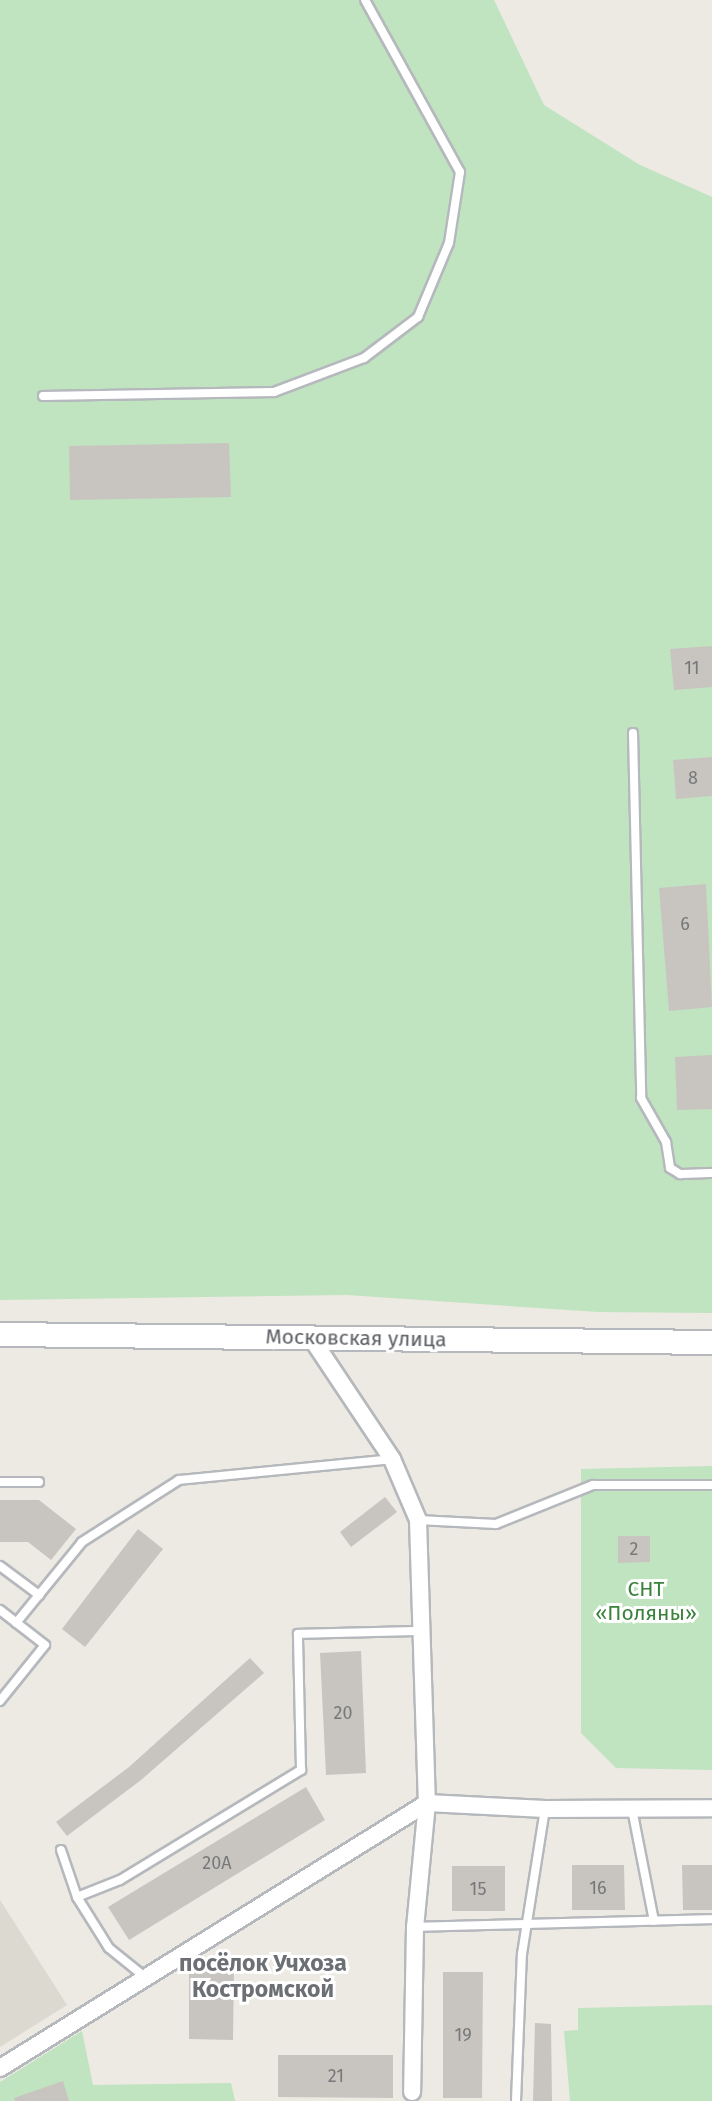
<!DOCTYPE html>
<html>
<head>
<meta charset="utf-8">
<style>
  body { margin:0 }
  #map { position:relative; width:712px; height:2101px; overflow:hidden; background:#eceae2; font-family:"Fira Sans",sans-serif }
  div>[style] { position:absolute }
  .education>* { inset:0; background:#dcd9d0 }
  .green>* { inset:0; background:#c0e3c0 }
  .building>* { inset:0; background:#c8c5c0 }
  .roads { filter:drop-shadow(2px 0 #b5b8bc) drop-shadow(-2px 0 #b5b8bc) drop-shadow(0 2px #b5b8bc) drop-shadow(0 -2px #b5b8bc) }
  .lane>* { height:8px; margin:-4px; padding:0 4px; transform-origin:4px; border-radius:4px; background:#fff }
  .street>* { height:16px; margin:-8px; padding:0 8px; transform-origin:8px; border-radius:8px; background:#fff }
  .secondary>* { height:23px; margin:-11.5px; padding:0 11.5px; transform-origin:11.5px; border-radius:11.5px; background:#fff }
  span { translate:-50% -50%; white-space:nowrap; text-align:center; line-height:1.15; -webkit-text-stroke:6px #fff; paint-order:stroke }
  .number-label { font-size:18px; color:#76787a }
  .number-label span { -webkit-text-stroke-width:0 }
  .street-label { font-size:21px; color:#5b5e62 }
  .park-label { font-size:21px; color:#3a823d }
  .neighbourhood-label { font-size:23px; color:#6c7074; font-weight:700 }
</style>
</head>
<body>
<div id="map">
  <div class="education">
    <div style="clip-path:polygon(0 1900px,67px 2005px,0 2047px)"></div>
  </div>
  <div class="green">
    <div style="clip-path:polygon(0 0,494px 0,544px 105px,640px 165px,712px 197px,712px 1313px,598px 1312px,347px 1295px,0 1300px)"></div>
    <div style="clip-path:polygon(712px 1466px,712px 1770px,616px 1768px,581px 1733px,581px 1469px)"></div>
    <div style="clip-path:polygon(712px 2005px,712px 2101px,570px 2101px,564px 2031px,578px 2030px,578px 2008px)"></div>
    <div style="clip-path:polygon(82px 2031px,93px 2085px,231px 2083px,235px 2101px,0 2101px,0 2082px)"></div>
  </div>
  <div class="building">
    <div style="clip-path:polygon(229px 443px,231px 497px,70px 500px,69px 446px)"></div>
    <div style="clip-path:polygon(712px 646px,712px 687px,674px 690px,670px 649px)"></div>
    <div style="clip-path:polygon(712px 757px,712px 796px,676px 799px,673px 760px)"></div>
    <div style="clip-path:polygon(706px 884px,712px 1007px,669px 1011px,659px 888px)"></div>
    <div style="clip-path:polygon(712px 1055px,712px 1109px,677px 1110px,675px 1057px)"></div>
    <div style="clip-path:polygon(385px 1497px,397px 1512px,351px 1547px,340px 1532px)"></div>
    <div style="clip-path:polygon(0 1500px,39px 1500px,76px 1529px,51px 1560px,28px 1542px,0 1542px)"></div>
    <div style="clip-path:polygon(138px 1529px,163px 1549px,85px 1647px,62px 1629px)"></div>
    <div style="clip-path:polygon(618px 1536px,650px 1536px,650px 1562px,618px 1563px)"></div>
    <div style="clip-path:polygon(361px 1651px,366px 1773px,326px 1775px,320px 1653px)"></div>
    <div style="clip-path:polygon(250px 1658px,264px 1673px,141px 1780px,67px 1836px,56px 1822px,129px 1767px)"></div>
    <div style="clip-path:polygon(306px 1787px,325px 1820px,129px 1940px,108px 1907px)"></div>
    <div style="clip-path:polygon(572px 1865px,624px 1865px,625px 1910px,572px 1910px)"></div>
    <div style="clip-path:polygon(682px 1865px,712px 1865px,712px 1910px,683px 1910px)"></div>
    <div style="clip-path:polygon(452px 1866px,505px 1866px,505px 1911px,452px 1911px)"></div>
    <div style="clip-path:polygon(189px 1968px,234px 1968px,233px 2040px,189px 2039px)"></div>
    <div style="clip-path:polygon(443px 1972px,483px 1972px,482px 2098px,443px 2098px)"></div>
    <div style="clip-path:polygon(535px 2023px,551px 2024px,552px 2101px,533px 2101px)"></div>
    <div style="clip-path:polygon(278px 2055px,393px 2055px,393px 2098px,278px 2097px)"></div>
    <div style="clip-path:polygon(63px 2081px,69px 2101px,15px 2101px,14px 2098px)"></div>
  </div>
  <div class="roads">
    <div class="lane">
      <div style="left:43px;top:396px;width:231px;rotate:-1deg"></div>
      <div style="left:274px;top:392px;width:96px;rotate:-20.7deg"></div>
      <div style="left:364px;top:358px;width:68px;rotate:-37.2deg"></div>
      <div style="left:418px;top:317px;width:80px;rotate:-67.3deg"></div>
      <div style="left:449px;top:243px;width:72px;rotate:-81.2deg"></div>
      <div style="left:460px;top:172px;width:196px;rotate:-118.9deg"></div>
      <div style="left:633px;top:733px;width:365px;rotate:88.7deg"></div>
      <div style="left:641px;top:1098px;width:51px;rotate:60.4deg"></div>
      <div style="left:666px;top:1142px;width:26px;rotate:81deg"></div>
      <div style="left:670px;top:1168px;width:12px;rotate:31deg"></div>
      <div style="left:680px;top:1174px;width:32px;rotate:-2deg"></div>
      <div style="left:0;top:1482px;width:39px"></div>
      <div style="left:418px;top:1520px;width:78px;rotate:2.9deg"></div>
      <div style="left:496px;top:1524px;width:105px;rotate:-21.9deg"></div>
      <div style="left:593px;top:1485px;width:119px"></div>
      <div style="left:0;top:1566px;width:49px;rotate:36.6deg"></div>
      <div style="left:0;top:1610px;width:57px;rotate:37.9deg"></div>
      <div style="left:45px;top:1645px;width:72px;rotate:128.8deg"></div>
      <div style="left:16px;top:1623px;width:104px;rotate:-50.8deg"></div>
      <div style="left:82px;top:1542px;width:115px;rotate:-32.6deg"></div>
      <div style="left:179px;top:1480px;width:214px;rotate:-5.6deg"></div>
      <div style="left:632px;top:1809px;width:114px;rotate:78.9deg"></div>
      <div style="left:61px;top:1850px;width:50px;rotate:71.2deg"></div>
      <div style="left:77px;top:1897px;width:60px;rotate:57.9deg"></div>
      <div style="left:109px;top:1948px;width:46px;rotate:38.9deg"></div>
      <div style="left:77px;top:1897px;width:46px;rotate:-21.6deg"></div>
      <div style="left:120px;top:1880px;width:212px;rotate:-31.3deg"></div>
      <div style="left:301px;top:1770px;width:136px;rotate:-91.3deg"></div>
      <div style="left:298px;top:1634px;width:124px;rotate:-1.4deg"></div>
      <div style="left:415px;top:1927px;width:297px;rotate:-1.5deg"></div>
      <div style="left:516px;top:2101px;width:147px;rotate:-87.7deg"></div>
      <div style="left:522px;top:1954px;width:147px;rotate:-81deg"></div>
    </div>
    <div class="street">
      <div style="left:310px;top:1336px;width:148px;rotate:56.3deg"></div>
      <div style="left:392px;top:1459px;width:66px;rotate:66.9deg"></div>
      <div style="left:418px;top:1520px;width:283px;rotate:88.2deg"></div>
      <div style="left:427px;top:1803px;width:125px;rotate:95.5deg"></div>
      <div style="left:415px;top:1927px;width:165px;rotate:91deg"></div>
      <div style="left:0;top:2068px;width:503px;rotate:-31.82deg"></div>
      <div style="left:427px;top:1803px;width:118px;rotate:2.9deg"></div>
      <div style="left:545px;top:1809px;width:167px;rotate:-0.3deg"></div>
    </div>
    <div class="secondary">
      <div style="left:0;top:1334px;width:712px;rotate:0.64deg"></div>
    </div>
  </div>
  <div class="number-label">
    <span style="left:692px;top:668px">11</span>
    <span style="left:693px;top:778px">8</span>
    <span style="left:685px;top:924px">6</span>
    <span style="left:634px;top:1549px">2</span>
    <span style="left:343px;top:1713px">20</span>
    <span style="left:217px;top:1863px">20А</span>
    <span style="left:598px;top:1888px">16</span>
    <span style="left:478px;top:1889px">15</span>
    <span style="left:463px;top:2035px">19</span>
    <span style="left:336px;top:2076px">21</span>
  </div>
  <div class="street-label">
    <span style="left:356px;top:1338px;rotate:1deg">Московская улица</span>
  </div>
  <div class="park-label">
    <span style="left:646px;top:1601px">СНТ<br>«Поляны»</span>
  </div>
  <div class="neighbourhood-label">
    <span style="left:263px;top:1976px">посёлок Учхоза<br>Костромской</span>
  </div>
</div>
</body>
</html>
